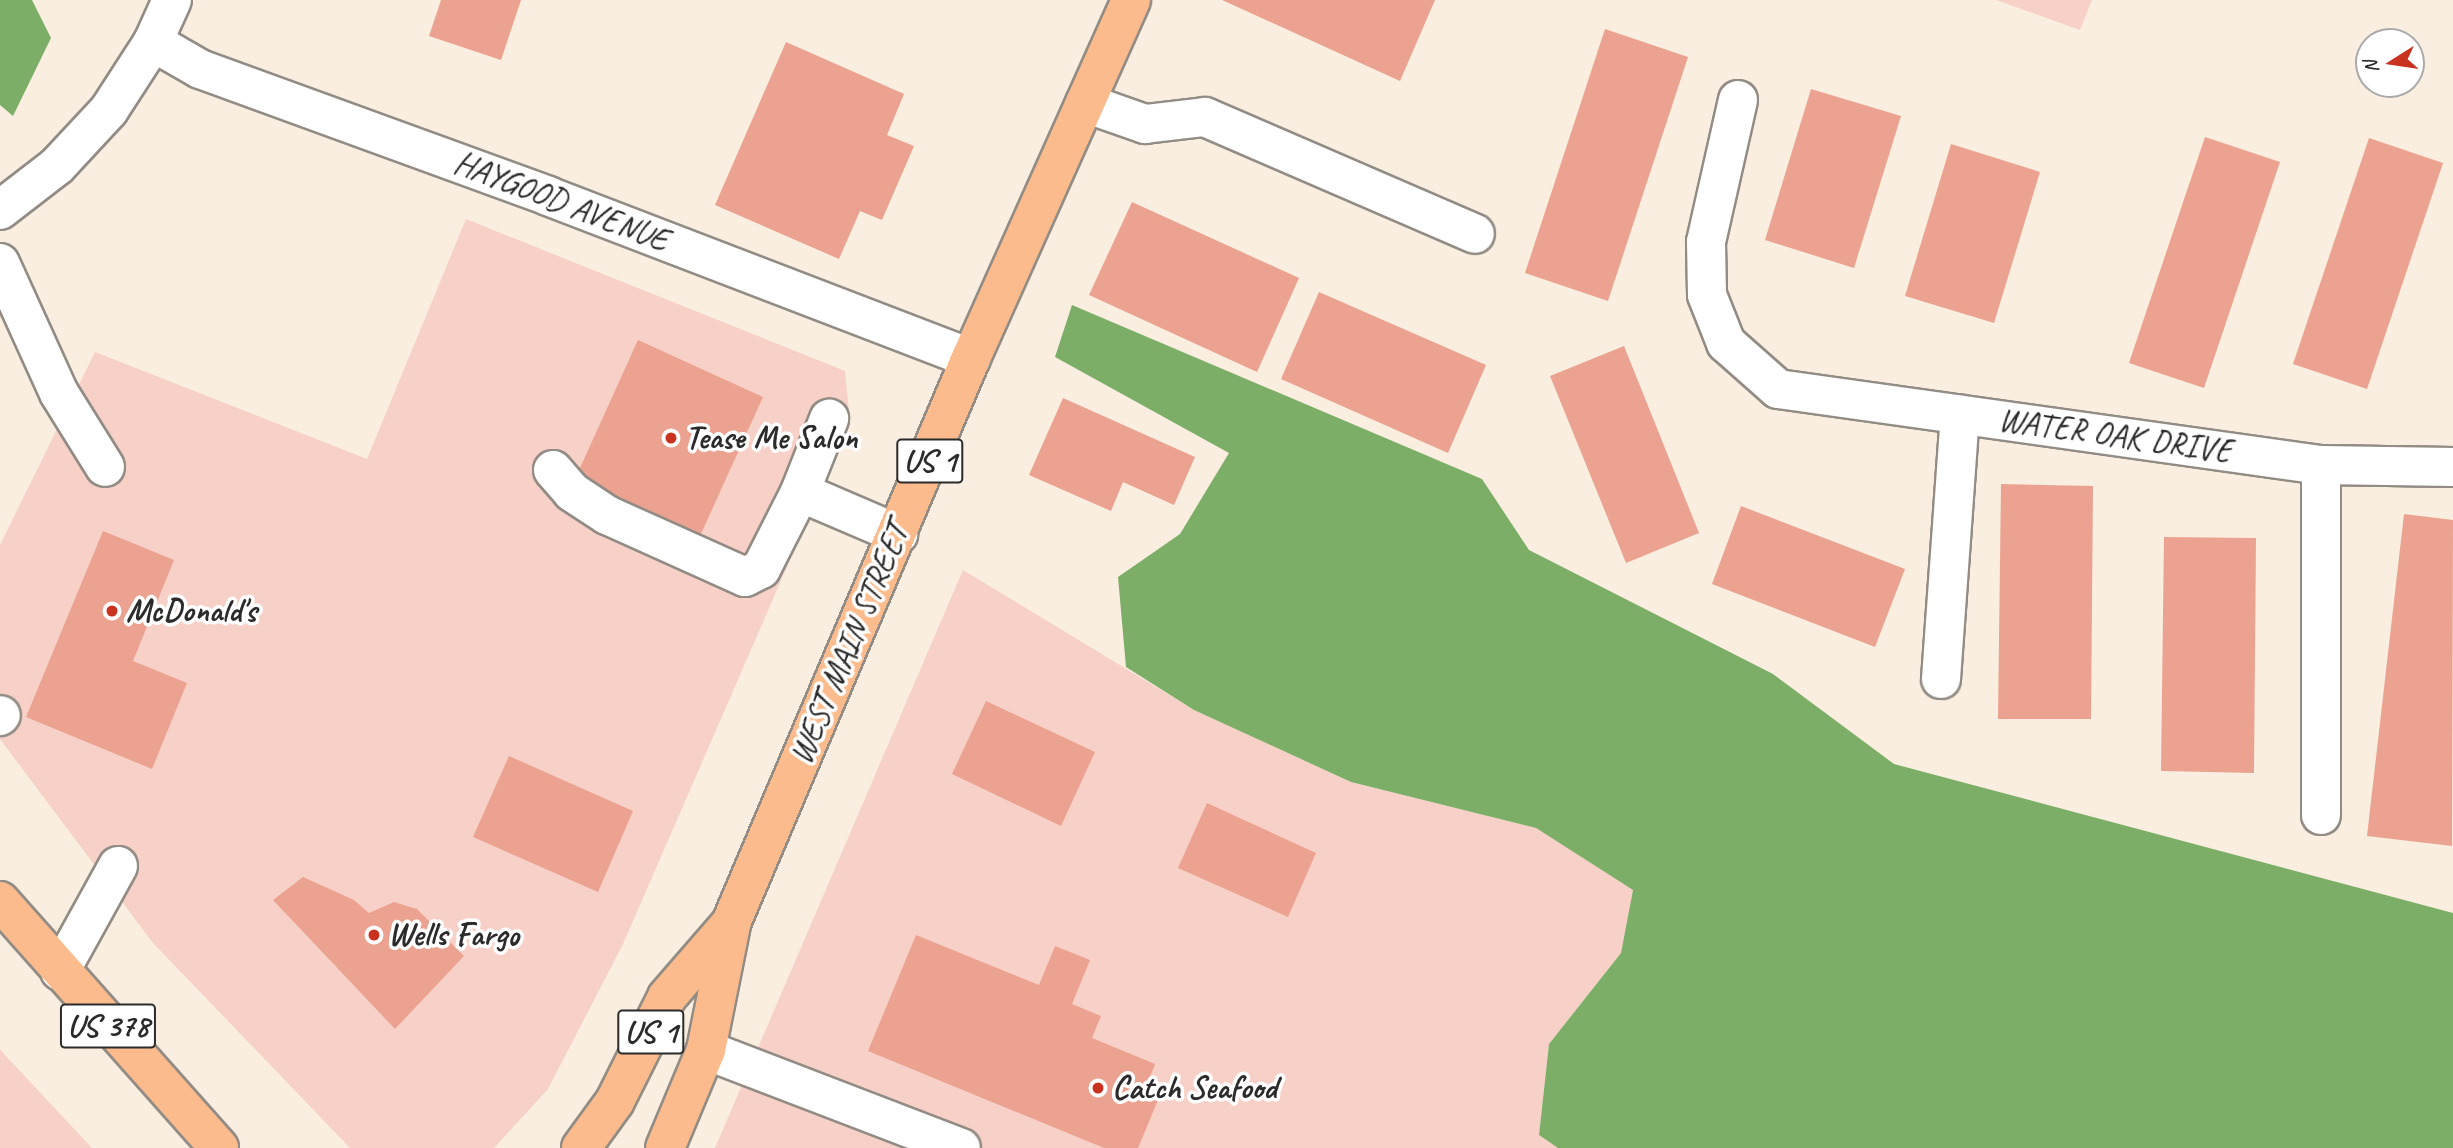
<!DOCTYPE html>
<html>
<head>
<meta charset="utf-8">
<style>
  body { margin:0 }
  #map { position:relative; width:2453px; height:1148px; overflow:hidden; background:#f9eedf; font-family:Caveat,sans-serif }
  div>[style] { position:absolute }
  .built>* { inset:0; background:#f7d1c7 }
  .forest>* { inset:0; background:#7cae68 }
  .building>* { inset:0; background:#eba290 }
  .roads { filter:drop-shadow(2px 0 #928c85) drop-shadow(-2px 0 #928c85) drop-shadow(0 2px #928c85) drop-shadow(0 -2px #928c85) }
  .minor>* { height:38px; margin:-19px; padding:0 19px; transform-origin:19px; border-radius:19px; background:#fff }
  .major>* { height:38px; margin:-19px; padding:0 19px; transform-origin:19px; border-radius:19px; background:#fbbb8c }
  .dots>* { width:19px; height:19px; translate:-50% -50%; box-sizing:border-box; border:4px solid #fff; border-radius:50% }
  span { translate:-50% -50%; white-space:nowrap; text-align:center; line-height:1.15; -webkit-text-stroke:7px #fff; paint-order:stroke }
  .shield-label span { padding:2px 5px; background:#fff; border:2px solid; border-radius:5px; -webkit-text-stroke-width:0 }
  .shield-label { font-size:32px; color:#2b2b2b; font-weight:700 }
  .street-label { font-size:33px; color:#2b2b2b }
  .poi-label { font-size:33px; color:#2b2b2b; font-weight:700 }
  .left { translate:0 -50%; text-align:left }
  .north { position:absolute; left:2355px; top:28px; width:70px; height:70px; box-sizing:border-box; background:#fff; border:2px solid #aaa; border-radius:50%; rotate:258deg; font-size:19px; font-weight:700; line-height:28px; text-align:center; color:#2b2b2b }
  .north::after { content:''; display:block; margin:auto; width:24px; height:32px; background:#c8321e; clip-path:polygon(50% 0,100% 100%,50% 72%,0 100%) }
</style>
</head>
<body>
<div id="map">
  <div class="built">
    <div style="clip-path:polygon(1996px 0,2092px 0,2080px 30px)"></div>
    <div style="clip-path:polygon(466px 219px,845px 371px,850px 422px,623px 944px,548px 1089px,494px 1148px,350px 1148px,153px 943px,0 739px,0 545px,95px 352px,367px 459px)"></div>
    <div style="clip-path:polygon(963px 570px,1194px 710px,1351px 782px,1536px 828px,1633px 890px,1621px 953px,1549px 1044px,1539px 1135px,1558px 1148px,715px 1148px)"></div>
    <div style="clip-path:polygon(0 1049px,5px 1055px,92px 1148px,0 1148px)"></div>
  </div>
  <div class="forest">
    <div style="clip-path:polygon(0 0,32px 0,51px 38px,13px 116px,0 105px)"></div>
    <div style="clip-path:polygon(1072px 305px,1482px 479px,1529px 550px,1773px 674px,1894px 764px,2453px 913px,2453px 1148px,1558px 1148px,1539px 1135px,1549px 1044px,1621px 953px,1633px 890px,1536px 828px,1351px 782px,1194px 710px,1126px 667px,1118px 577px,1180px 534px,1229px 453px,1055px 357px)"></div>
  </div>
  <div class="building">
    <div style="clip-path:polygon(441px 0,521px 0,501px 60px,429px 36px)"></div>
    <div style="clip-path:polygon(1222px 0,1435px 0,1400px 81px)"></div>
    <div style="clip-path:polygon(1605px 29px,1688px 57px,1608px 301px,1525px 273px)"></div>
    <div style="clip-path:polygon(786px 42px,904px 94px,887px 135px,914px 146px,882px 220px,860px 211px,839px 259px,715px 205px)"></div>
    <div style="clip-path:polygon(1811px 89px,1901px 116px,1854px 268px,1765px 240px)"></div>
    <div style="clip-path:polygon(2205px 137px,2280px 162px,2204px 388px,2129px 363px)"></div>
    <div style="clip-path:polygon(2369px 138px,2443px 163px,2367px 389px,2293px 364px)"></div>
    <div style="clip-path:polygon(1951px 144px,2040px 172px,1994px 323px,1905px 296px)"></div>
    <div style="clip-path:polygon(1132px 202px,1299px 278px,1257px 372px,1089px 295px)"></div>
    <div style="clip-path:polygon(1319px 292px,1486px 365px,1448px 453px,1281px 379px)"></div>
    <div style="clip-path:polygon(638px 340px,763px 397px,700px 536px,575px 479px)"></div>
    <div style="clip-path:polygon(1624px 346px,1699px 533px,1626px 563px,1550px 376px)"></div>
    <div style="clip-path:polygon(1063px 398px,1195px 457px,1174px 505px,1123px 482px,1111px 511px,1029px 475px)"></div>
    <div style="clip-path:polygon(2001px 484px,2093px 486px,2091px 719px,1998px 719px)"></div>
    <div style="clip-path:polygon(1741px 506px,1905px 569px,1875px 647px,1712px 584px)"></div>
    <div style="clip-path:polygon(2404px 514px,2453px 520px,2452px 846px,2367px 836px)"></div>
    <div style="clip-path:polygon(103px 531px,174px 560px,133px 661px,187px 683px,152px 769px,26px 717px)"></div>
    <div style="clip-path:polygon(2164px 537px,2256px 538px,2254px 773px,2161px 771px)"></div>
    <div style="clip-path:polygon(986px 701px,1095px 752px,1061px 826px,952px 774px)"></div>
    <div style="clip-path:polygon(509px 756px,633px 811px,598px 892px,473px 837px)"></div>
    <div style="clip-path:polygon(1207px 803px,1316px 853px,1288px 917px,1178px 868px)"></div>
    <div style="clip-path:polygon(303px 877px,354px 900px,369px 913px,394px 902px,417px 909px,464px 956px,395px 1029px,273px 900px)"></div>
    <div style="clip-path:polygon(916px 935px,1039px 985px,1055px 946px,1090px 960px,1072px 1004px,1101px 1016px,1092px 1038px,1155px 1064px,1143px 1095px,1158px 1100px,1138px 1148px,1104px 1148px,868px 1051px)"></div>
  </div>
  <div class="roads">
    <div class="minor">
      <div style="left:153px;top:42px;width:54px;rotate:29.9deg"></div>
      <div style="left:200px;top:69px;width:370px;rotate:20deg"></div>
      <div style="left:548px;top:196px;width:453px;rotate:21deg"></div>
      <div style="left:1738px;top:100px;width:146px;rotate:102.7deg"></div>
      <div style="left:1706px;top:242px;width:53px;rotate:88.9deg"></div>
      <div style="left:1707px;top:295px;width:52px;rotate:68.4deg"></div>
      <div style="left:1726px;top:343px;width:69px;rotate:41.5deg"></div>
      <div style="left:1778px;top:389px;width:548px;rotate:7.97deg"></div>
      <div style="left:2321px;top:465px;width:132px;rotate:0.9deg"></div>
      <div style="left:1085px;top:103px;width:64px;rotate:19.3deg"></div>
      <div style="left:1145px;top:124px;width:60px;rotate:-6.7deg"></div>
      <div style="left:1205px;top:117px;width:294px;rotate:23.4deg"></div>
      <div style="left:0;top:210px;width:72px;rotate:-37.7deg"></div>
      <div style="left:57px;top:166px;width:76px;rotate:-47.1deg"></div>
      <div style="left:109px;top:110px;width:81px;rotate:-57.1deg"></div>
      <div style="left:153px;top:42px;width:46px;rotate:-65.7deg"></div>
      <div style="left:0;top:263px;width:143px;rotate:65.6deg"></div>
      <div style="left:59px;top:393px;width:87px;rotate:58.1deg"></div>
      <div style="left:553px;top:470px;width:29px;rotate:49deg"></div>
      <div style="left:572px;top:492px;width:42px;rotate:33.3deg"></div>
      <div style="left:607px;top:515px;width:151px;rotate:24.2deg"></div>
      <div style="left:745px;top:577px;width:18px;rotate:-27deg"></div>
      <div style="left:761px;top:569px;width:86px;rotate:-63.1deg"></div>
      <div style="left:800px;top:492px;width:107px;rotate:23.2deg"></div>
      <div style="left:800px;top:492px;width:79px;rotate:-68.3deg"></div>
      <div style="left:1941px;top:679px;width:265px;rotate:-85.9deg"></div>
      <div style="left:0;top:716px;width:1px;rotate:-45deg"></div>
      <div style="left:2321px;top:815px;width:350px;rotate:-90deg"></div>
      <div style="left:60px;top:971px;width:120px;rotate:-61.1deg"></div>
      <div style="left:706px;top:1050px;width:273px;rotate:21deg"></div>
    </div>
    <div class="major">
      <div style="left:0;top:901px;width:330px;rotate:48.4deg"></div>
      <div style="left:581px;top:1148px;width:58px;rotate:-54.1deg"></div>
      <div style="left:615px;top:1101px;width:116px;rotate:-63.4deg"></div>
      <div style="left:667px;top:997px;width:98px;rotate:-49.1deg"></div>
      <div style="left:731px;top:923px;width:614px;rotate:-66.99deg"></div>
      <div style="left:971px;top:358px;width:392px;rotate:-65.9deg"></div>
      <div style="left:665px;top:1148px;width:106px;rotate:-67.3deg"></div>
      <div style="left:706px;top:1050px;width:127px;rotate:-78.7deg"></div>
    </div>
  </div>
  <div class="dots">
    <div style="left:671px;top:438px;background:#c8321e"></div>
    <div style="left:112px;top:611px;background:#c8321e"></div>
    <div style="left:374px;top:935px;background:#c8321e"></div>
    <div style="left:1098px;top:1088px;background:#c8321e"></div>
  </div>
  <div class="shield-label">
    <span style="left:930px;top:461px">US 1</span>
    <span style="left:108px;top:1026px">US 378</span>
    <span style="left:651px;top:1032px">US 1</span>
  </div>
  <div class="street-label">
    <span style="left:561px;top:202px;rotate:21deg">HAYGOOD AVENUE</span>
    <span style="left:2115px;top:436px;rotate:8deg">WATER OAK DRIVE</span>
    <span style="left:850px;top:644px;rotate:-67deg">WEST MAIN STREET</span>
  </div>
  <div class="poi-label">
    <span class="left" style="left:685px;top:438px">Tease Me Salon</span>
    <span class="left" style="left:126px;top:611px">McDonald's</span>
    <span class="left" style="left:388px;top:935px">Wells Fargo</span>
    <span class="left" style="left:1112px;top:1088px">Catch Seafood</span>
  </div>
  <div class="north">N</div>
</div>
</body>
</html>
